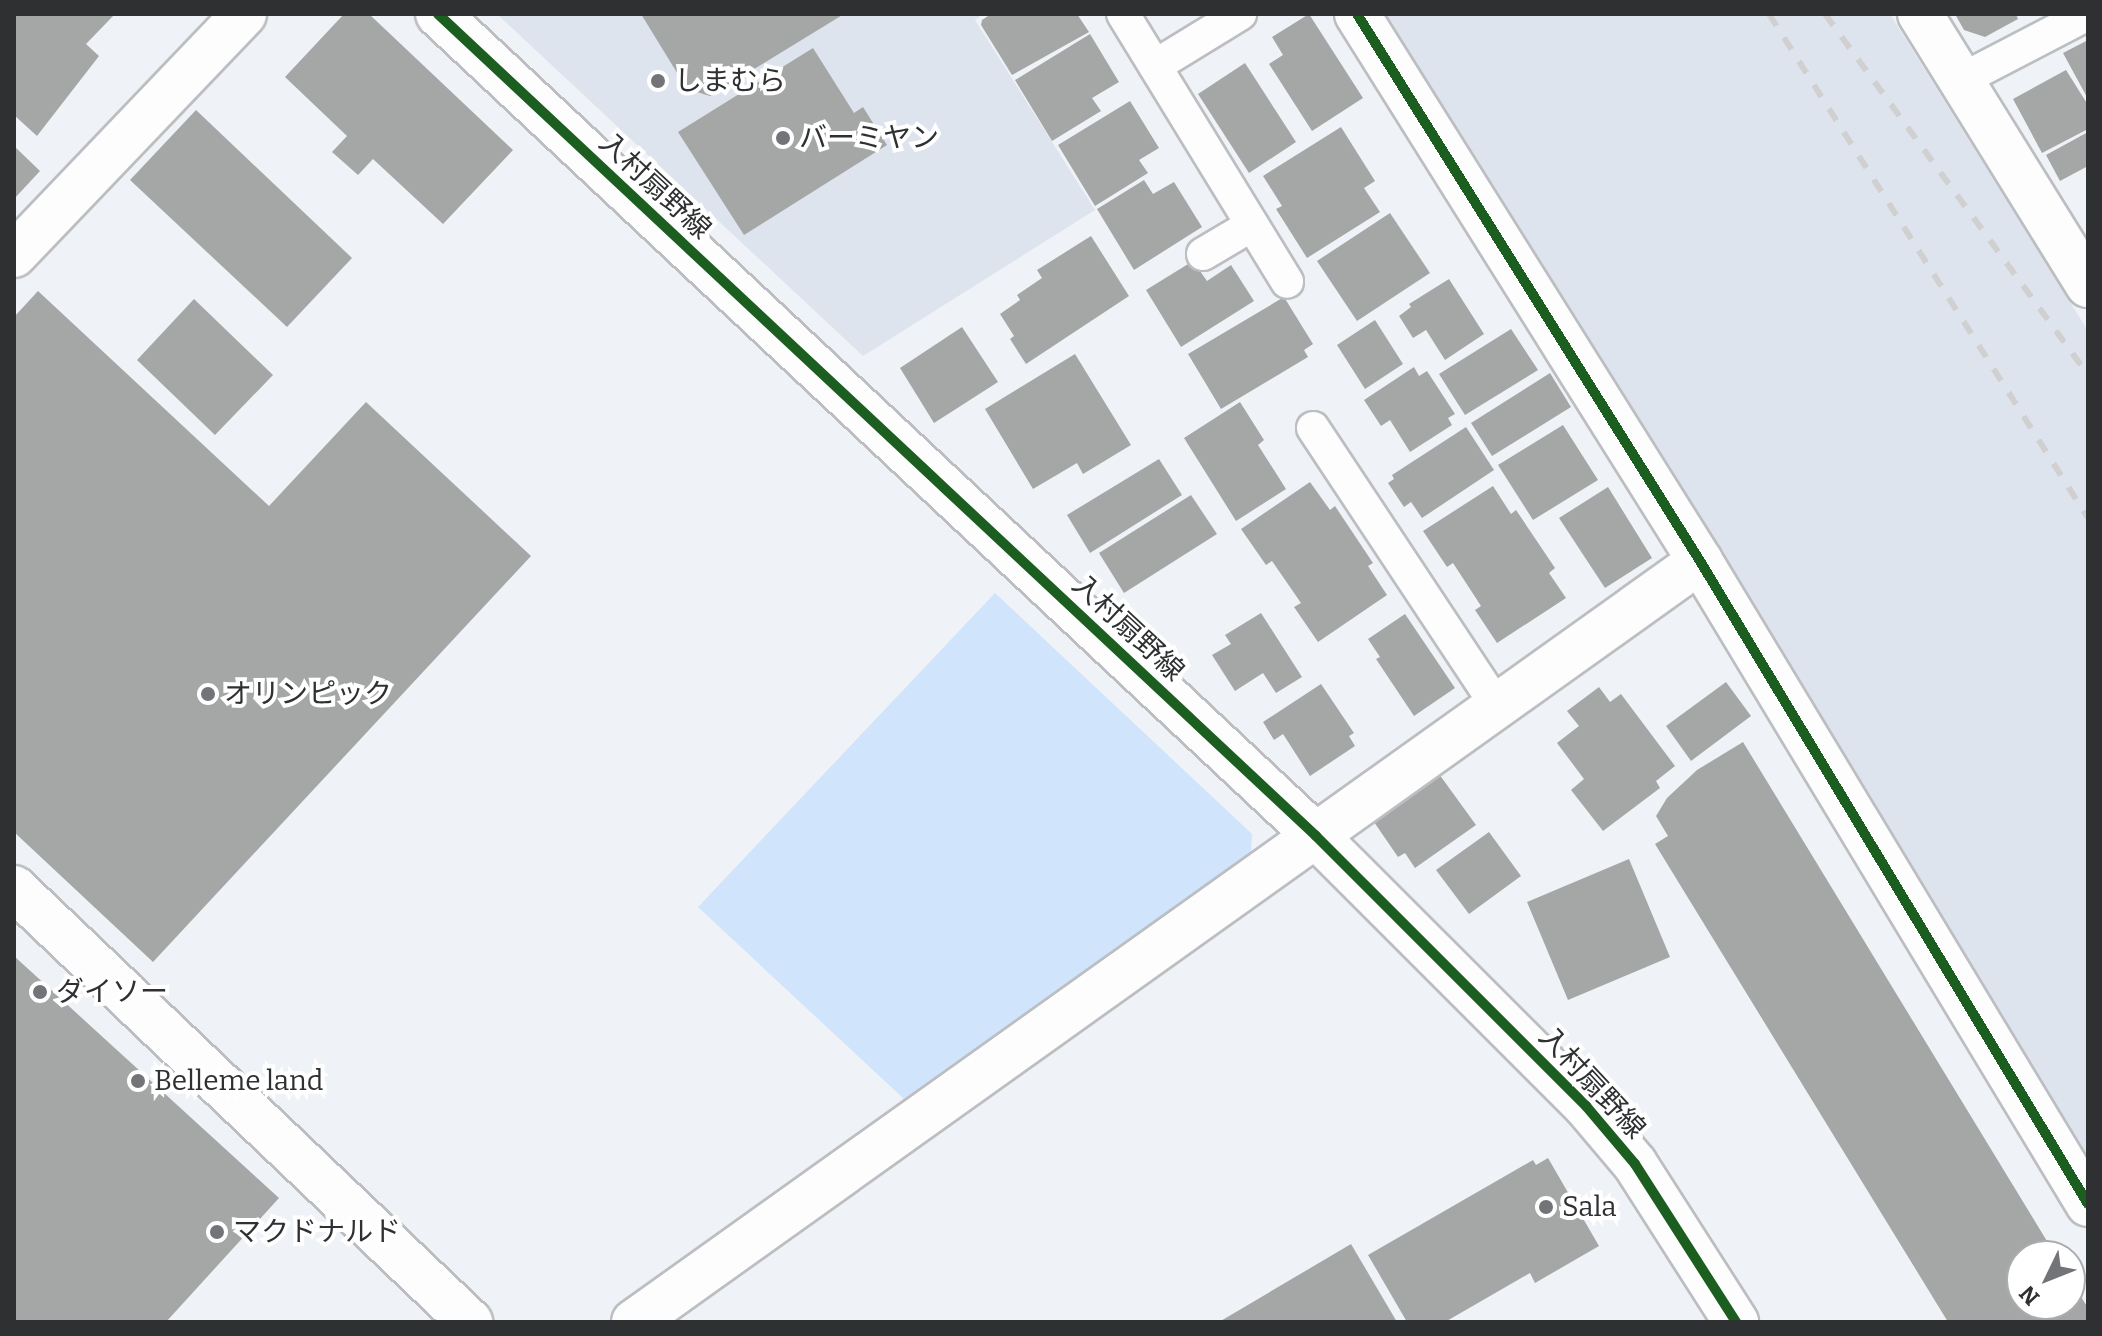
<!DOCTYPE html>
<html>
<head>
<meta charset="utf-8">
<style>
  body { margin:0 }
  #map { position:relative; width:2102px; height:1336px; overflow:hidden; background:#eff2f6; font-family:Bitter,"Noto Sans JP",serif }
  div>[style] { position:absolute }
  .built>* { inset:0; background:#dee4ed }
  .green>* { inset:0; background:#d0e4fb }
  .building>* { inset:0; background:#a5a7a7 }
  .roads { filter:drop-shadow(2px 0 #bcbec1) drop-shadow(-2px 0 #bcbec1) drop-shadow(0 2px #bcbec1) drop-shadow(0 -2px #bcbec1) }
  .service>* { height:32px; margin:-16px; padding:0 16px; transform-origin:16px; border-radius:16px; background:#fdfdfe }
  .minor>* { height:44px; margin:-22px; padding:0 22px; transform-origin:22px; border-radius:22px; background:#fdfdfe }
  .tertiary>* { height:44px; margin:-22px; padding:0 22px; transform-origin:22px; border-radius:22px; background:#fdfdfe }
  .rail>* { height:6px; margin-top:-3px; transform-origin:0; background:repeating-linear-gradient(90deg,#d0d0d1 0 14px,transparent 0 28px) }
  .cycleway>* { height:10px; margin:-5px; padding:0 5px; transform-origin:5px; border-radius:5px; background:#1b5e20 }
  .dots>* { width:22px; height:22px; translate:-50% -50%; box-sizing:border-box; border:4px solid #fff; border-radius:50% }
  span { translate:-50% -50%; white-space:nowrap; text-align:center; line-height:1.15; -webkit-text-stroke:8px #fff; paint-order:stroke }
  .poi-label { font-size:28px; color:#2e3032 }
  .left { translate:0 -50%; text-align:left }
  .street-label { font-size:28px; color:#2e3032 }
  .frame { position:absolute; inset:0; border:16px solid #2e3032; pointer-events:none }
  .north { position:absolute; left:2006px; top:1240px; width:80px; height:80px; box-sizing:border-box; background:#fff; border:2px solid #abacad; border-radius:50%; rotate:227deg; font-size:22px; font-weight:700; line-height:32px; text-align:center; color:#2e3032 }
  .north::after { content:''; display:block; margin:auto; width:28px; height:36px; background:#727477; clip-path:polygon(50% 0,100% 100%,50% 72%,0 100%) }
</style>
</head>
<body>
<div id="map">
  <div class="built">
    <div style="clip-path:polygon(497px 14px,983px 14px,975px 20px,1095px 210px,863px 356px)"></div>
    <div style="clip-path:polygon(1379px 14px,1890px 14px,2088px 331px,2088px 1156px)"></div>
  </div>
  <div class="green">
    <div style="clip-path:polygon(995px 593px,1252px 834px,1251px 852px,904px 1099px,698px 907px)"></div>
  </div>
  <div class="building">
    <div style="clip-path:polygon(14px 14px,115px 14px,86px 44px,99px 56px,37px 136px,14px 115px)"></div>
    <div style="clip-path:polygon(344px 14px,369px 14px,513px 150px,443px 224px,373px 159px,358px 175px,332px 152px,347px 136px,285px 77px)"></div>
    <div style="clip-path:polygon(641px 14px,844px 14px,710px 96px,687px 89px)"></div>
    <div style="clip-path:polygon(991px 14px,1077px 14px,1089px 32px,1012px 75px,981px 25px,982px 20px)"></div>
    <div style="clip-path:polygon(1309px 14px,1363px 98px,1312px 131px,1269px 64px,1283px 55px,1272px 37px)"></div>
    <div style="clip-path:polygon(1955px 14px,2016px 14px,2018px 19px,1985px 37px,1964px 30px)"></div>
    <div style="clip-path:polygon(1090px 34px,1119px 82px,1092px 98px,1101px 111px,1052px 141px,1015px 80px)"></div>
    <div style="clip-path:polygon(2088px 40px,2088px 99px,2063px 53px)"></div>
    <div style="clip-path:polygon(813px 48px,854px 113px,863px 107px,887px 145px,744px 235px,678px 132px)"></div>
    <div style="clip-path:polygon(1245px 63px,1296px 142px,1249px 173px,1198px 94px)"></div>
    <div style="clip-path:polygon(2066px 70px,2088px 105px,2088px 129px,2042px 153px,2013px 99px)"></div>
    <div style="clip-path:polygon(1130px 101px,1159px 148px,1139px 160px,1148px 173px,1095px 206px,1058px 145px)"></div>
    <div style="clip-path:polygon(196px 110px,352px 258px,287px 327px,130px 180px)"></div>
    <div style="clip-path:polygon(1341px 127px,1375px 181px,1364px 188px,1380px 212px,1307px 258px,1276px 209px,1282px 206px,1263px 176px)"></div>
    <div style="clip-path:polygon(2088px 132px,2088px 166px,2060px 181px,2046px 155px)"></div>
    <div style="clip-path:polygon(14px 146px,40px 171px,14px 199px)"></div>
    <div style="clip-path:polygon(1144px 180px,1153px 194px,1174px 182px,1202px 227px,1134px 270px,1097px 209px)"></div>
    <div style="clip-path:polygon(1390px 213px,1430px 273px,1357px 321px,1317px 261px)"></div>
    <div style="clip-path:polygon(1091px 236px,1129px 296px,1026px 364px,1010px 339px,1014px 336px,1000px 314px,1020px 300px,1017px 295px,1042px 278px,1037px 270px)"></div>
    <div style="clip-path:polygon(1193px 261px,1207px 281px,1231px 265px,1254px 301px,1181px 347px,1146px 290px)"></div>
    <div style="clip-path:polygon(1449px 279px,1484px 334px,1445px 360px,1426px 330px,1413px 338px,1399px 316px,1411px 307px,1409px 304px)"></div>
    <div style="clip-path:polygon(38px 291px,269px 506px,366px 402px,531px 556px,153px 962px,14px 832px,14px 317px)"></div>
    <div style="clip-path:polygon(1284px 297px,1313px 344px,1304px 350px,1308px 357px,1221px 409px,1188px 354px)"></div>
    <div style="clip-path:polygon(194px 299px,273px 375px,215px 435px,137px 360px)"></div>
    <div style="clip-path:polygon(1375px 320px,1403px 364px,1365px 389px,1337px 345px)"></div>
    <div style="clip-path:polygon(962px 327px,998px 382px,934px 423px,900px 368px)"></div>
    <div style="clip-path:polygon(1511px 329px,1538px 370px,1465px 415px,1439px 374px)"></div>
    <div style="clip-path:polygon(1075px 354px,1131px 445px,1083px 474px,1077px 463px,1033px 489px,985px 409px)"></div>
    <div style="clip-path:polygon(1414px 367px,1419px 376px,1427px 371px,1455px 414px,1448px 418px,1452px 425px,1410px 452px,1390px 420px,1381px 426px,1364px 400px)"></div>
    <div style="clip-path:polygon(1550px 373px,1571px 407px,1492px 456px,1471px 423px)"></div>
    <div style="clip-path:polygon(1240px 402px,1264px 440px,1258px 445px,1286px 489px,1236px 521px,1184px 438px)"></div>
    <div style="clip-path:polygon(1563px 425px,1598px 480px,1533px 520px,1498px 465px)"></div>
    <div style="clip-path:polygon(1466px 427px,1494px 470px,1422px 518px,1411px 502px,1404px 507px,1388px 483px,1394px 479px,1392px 475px)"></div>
    <div style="clip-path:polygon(1159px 459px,1182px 495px,1090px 553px,1067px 515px)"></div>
    <div style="clip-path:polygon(1310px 482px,1330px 510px,1335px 506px,1373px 563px,1368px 566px,1387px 595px,1318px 642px,1294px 607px,1301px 603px,1272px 561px,1266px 565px,1241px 529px)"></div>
    <div style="clip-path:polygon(1493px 486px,1511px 514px,1516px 510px,1555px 568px,1549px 573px,1566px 598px,1497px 643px,1475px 610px,1481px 606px,1453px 563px,1447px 567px,1423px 531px)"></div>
    <div style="clip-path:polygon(1608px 487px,1652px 558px,1605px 588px,1559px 518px)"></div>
    <div style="clip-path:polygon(1191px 495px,1217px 534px,1124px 593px,1099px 553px)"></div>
    <div style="clip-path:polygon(1261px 613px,1302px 677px,1276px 693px,1263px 673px,1235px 691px,1212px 655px,1231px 644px,1225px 635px)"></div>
    <div style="clip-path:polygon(1405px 614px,1455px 688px,1414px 716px,1376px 659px,1380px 657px,1368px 639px)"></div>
    <div style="clip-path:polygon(1726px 682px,1751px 716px,1691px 761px,1666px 726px)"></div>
    <div style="clip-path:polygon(1321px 684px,1354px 733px,1349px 736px,1355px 746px,1310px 776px,1283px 734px,1274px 740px,1263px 722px)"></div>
    <div style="clip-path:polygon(1599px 687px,1610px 702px,1621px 694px,1675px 766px,1656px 781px,1660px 788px,1603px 831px,1571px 790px,1584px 779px,1557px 743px,1579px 726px,1567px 711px)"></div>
    <div style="clip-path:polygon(1743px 742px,2056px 1256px,2022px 1256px,2022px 1304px,2070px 1304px,2070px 1279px,2088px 1308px,2088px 1322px,1948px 1322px,1655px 844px,1668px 836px,1656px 816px,1667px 798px,1697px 770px)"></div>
    <div style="clip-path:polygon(1439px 774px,1476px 825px,1415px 868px,1405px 853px,1398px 857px,1374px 822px)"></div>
    <div style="clip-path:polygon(1489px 832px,1521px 876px,1469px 914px,1436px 870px)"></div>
    <div style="clip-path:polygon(1629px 859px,1670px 957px,1568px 1000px,1527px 902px)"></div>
    <div style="clip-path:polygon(14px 956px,279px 1198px,166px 1322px,14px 1322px)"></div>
    <div style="clip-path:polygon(1548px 1158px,1599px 1246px,1535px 1283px,1530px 1273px,1445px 1322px,1407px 1322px,1368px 1255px,1533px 1160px,1536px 1165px)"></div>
    <div style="clip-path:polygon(1351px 1244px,1397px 1322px,1219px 1322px)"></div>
  </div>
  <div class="roads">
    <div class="service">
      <div style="left:1123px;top:14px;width:314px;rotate:58.5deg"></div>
      <div style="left:1155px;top:66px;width:100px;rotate:-31.5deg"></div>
      <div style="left:1961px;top:80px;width:143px;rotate:-27.5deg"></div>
      <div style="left:1203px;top:254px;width:57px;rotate:-30.6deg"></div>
      <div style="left:1313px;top:428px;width:333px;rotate:56.5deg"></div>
    </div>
    <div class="minor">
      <div style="left:1357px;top:14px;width:646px;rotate:57.91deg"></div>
      <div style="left:1700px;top:561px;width:751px;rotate:58.89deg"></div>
      <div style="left:1920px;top:14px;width:319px;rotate:58.2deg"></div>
      <div style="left:14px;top:255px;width:333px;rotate:-46.3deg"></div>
      <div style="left:14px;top:888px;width:630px;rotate:43.58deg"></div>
      <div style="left:634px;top:1322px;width:1310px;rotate:-35.52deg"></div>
    </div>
    <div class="tertiary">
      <div style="left:438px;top:14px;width:1203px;rotate:43.11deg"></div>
      <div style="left:1316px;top:836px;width:382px;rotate:45deg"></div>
      <div style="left:1586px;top:1106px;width:76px;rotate:49.8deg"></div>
      <div style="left:1635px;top:1164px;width:188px;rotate:57.4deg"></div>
    </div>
  </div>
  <div class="rail">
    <div style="left:1769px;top:14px;width:596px;rotate:57.67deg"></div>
    <div style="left:1825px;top:14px;width:447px;rotate:53.9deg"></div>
  </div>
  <div class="cycleway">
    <div style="left:438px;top:14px;width:1203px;rotate:43.11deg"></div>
    <div style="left:1316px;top:836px;width:382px;rotate:45deg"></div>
    <div style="left:1586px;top:1106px;width:76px;rotate:49.8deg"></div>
    <div style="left:1635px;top:1164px;width:188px;rotate:57.4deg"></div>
    <div style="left:1357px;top:14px;width:646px;rotate:57.91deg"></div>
    <div style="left:1700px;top:561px;width:751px;rotate:58.89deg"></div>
  </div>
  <div class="dots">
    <div style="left:658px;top:81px;background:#727477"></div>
    <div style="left:783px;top:138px;background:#727477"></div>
    <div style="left:208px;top:694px;background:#727477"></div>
    <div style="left:40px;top:992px;background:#727477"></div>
    <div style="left:138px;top:1081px;background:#727477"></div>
    <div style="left:1546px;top:1207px;background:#727477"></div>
    <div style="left:217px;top:1232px;background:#727477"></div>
  </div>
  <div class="poi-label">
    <span class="left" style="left:674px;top:81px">しまむら</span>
    <span class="left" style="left:799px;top:138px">バーミヤン</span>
    <span class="left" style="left:224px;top:694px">オリンピック</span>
    <span class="left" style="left:56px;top:992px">ダイソー</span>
    <span class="left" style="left:154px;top:1081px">Belleme land</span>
    <span class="left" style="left:1562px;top:1207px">Sala</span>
    <span class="left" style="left:233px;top:1232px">マクドナルド</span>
  </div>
  <div class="street-label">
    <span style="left:655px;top:186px;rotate:43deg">入村扇野線</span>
    <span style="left:1128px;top:628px;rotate:43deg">入村扇野線</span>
    <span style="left:1592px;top:1083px;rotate:47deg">入村扇野線</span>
  </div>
  <div class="frame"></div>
  <div class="north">N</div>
</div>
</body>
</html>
